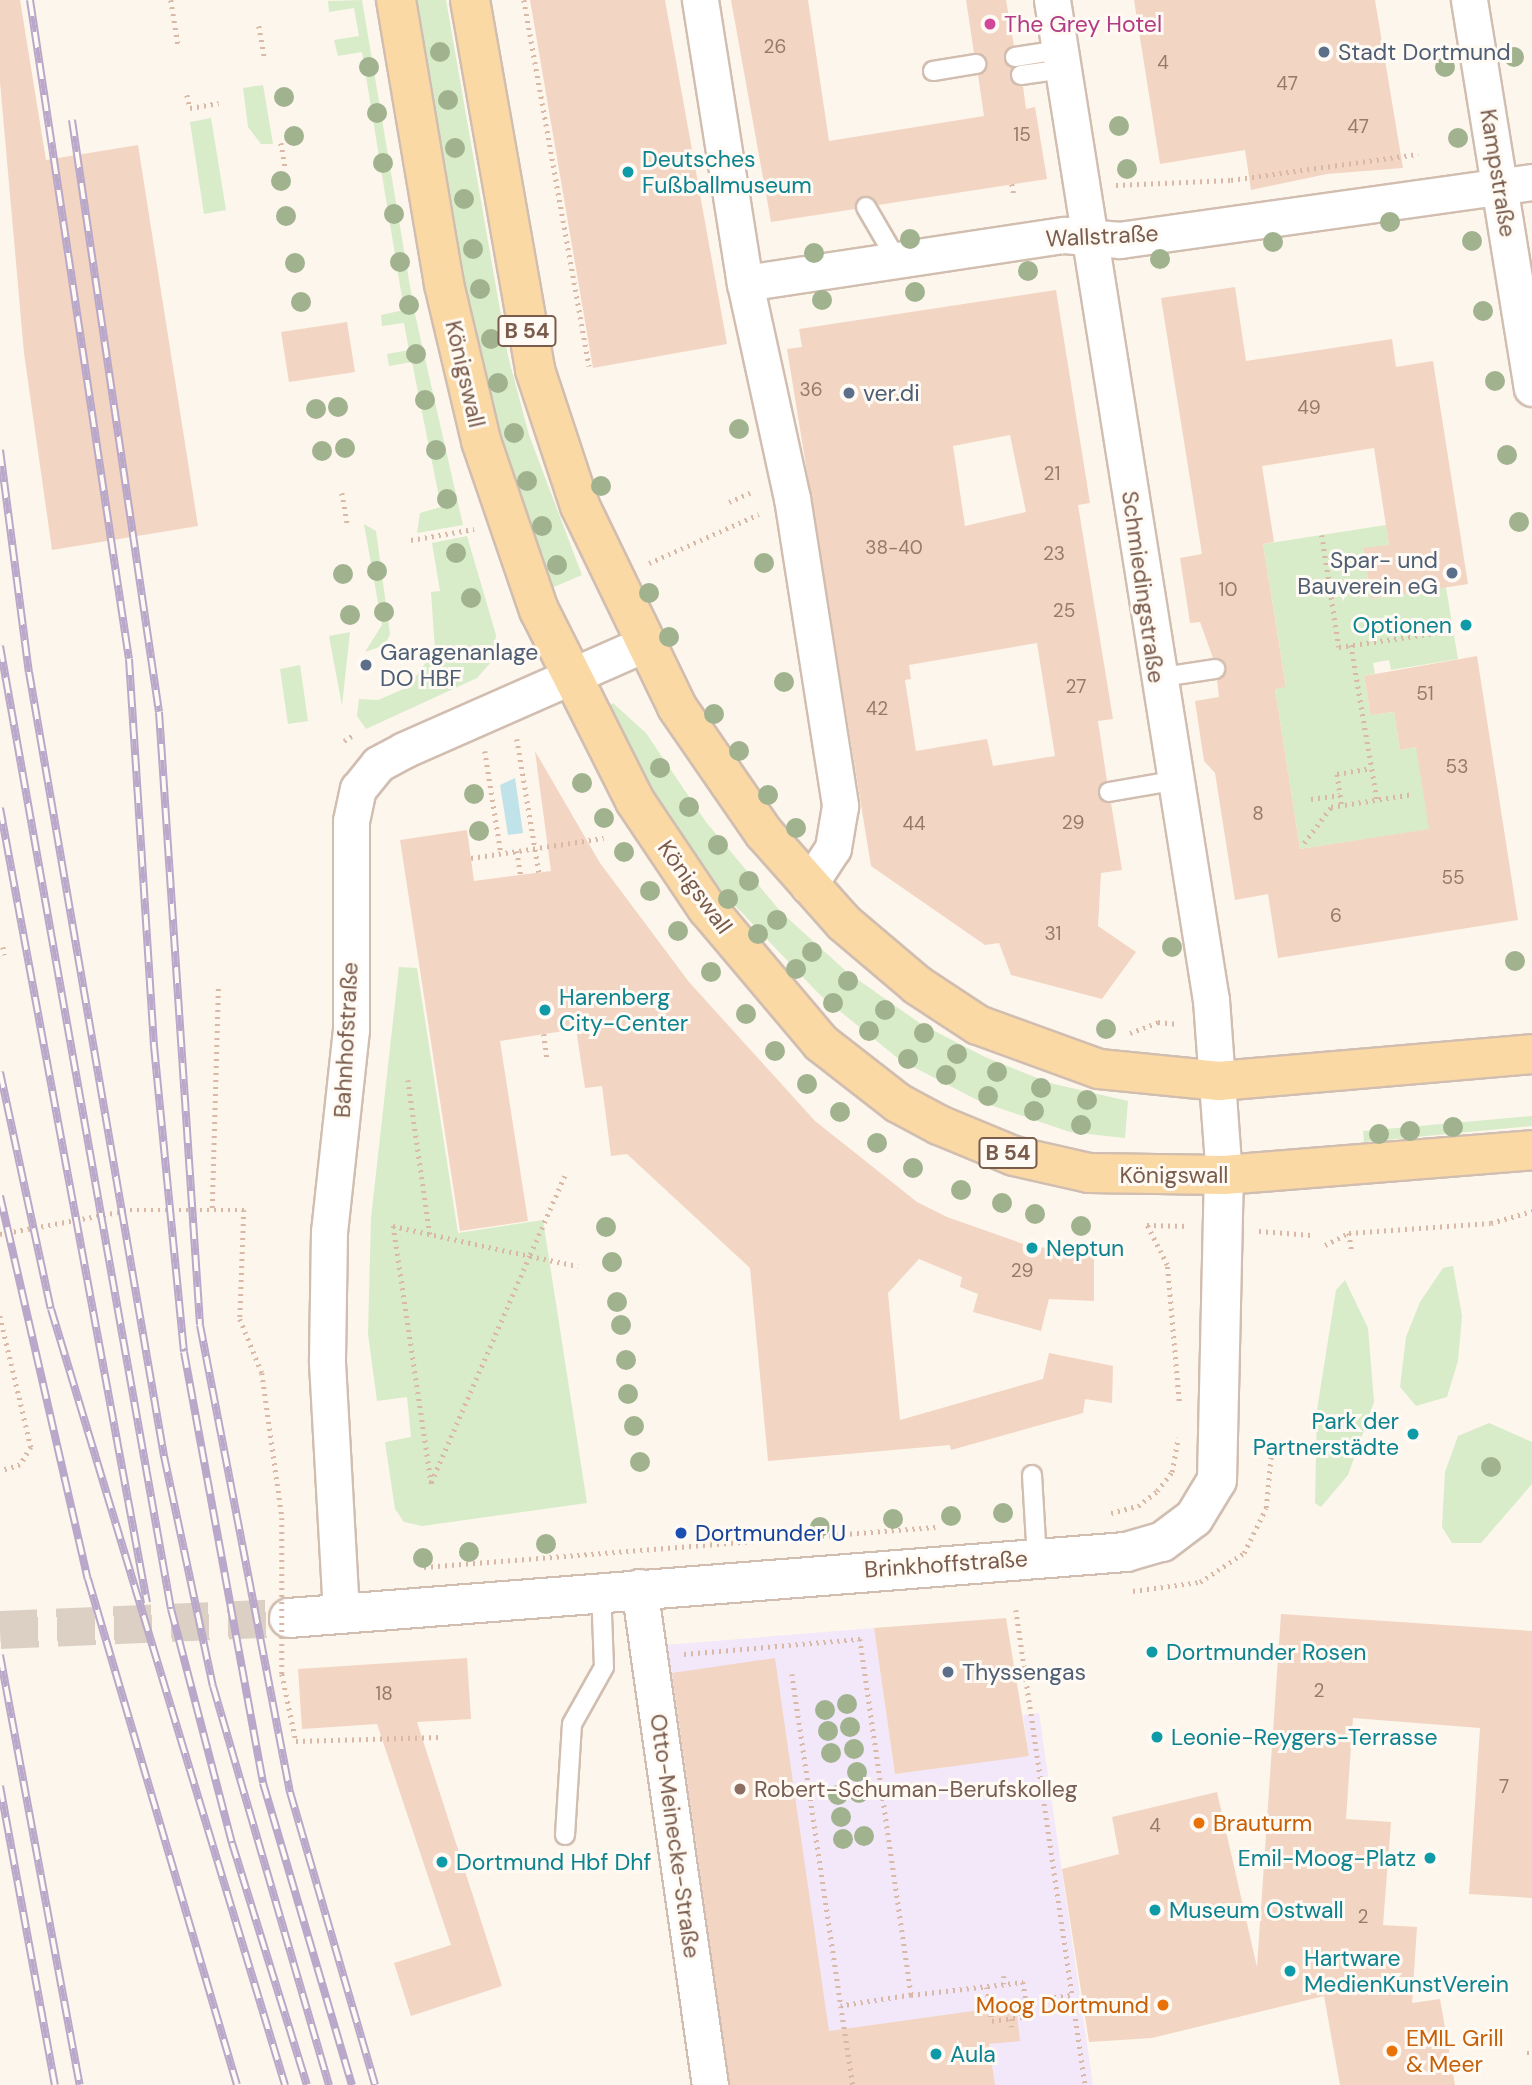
<!DOCTYPE html>
<html>
<head>
<meta charset="utf-8">
<style>
  body { margin:0 }
  #map { position:relative; width:1532px; height:2085px; overflow:hidden; background:#fdf6ec; font-family:"DM Sans",sans-serif }
  div>[style] { position:absolute }
  .education>* { inset:0; background:#f3e8fa }
  .green>* { inset:0; background:#d8ecc9 }
  .water>* { inset:0; background:#bfe3e8 }
  .building>* { inset:0; background:#f3d5c3 }
  .secondary-tunnel>* { height:38px; margin-top:-19px; transform-origin:0; background:repeating-linear-gradient(90deg,#dcd0c4 0 38px,transparent 0 57px) }
  .path>* { height:4.5px; margin-top:-2.25px; transform-origin:0; background:repeating-linear-gradient(90deg,#d9b8a5 0 2px,transparent 0 7px) }
  .roads { filter:drop-shadow(2px 0 #d1beb0) drop-shadow(-2px 0 #d1beb0) drop-shadow(0 2px #d1beb0) drop-shadow(0 -2px #d1beb0) }
  .lane>* { height:18px; margin:-9px; padding:0 9px; transform-origin:9px; border-radius:9px; background:#fff }
  .street>* { height:35px; margin:-17.5px; padding:0 17.5px; transform-origin:17.5px; border-radius:17.5px; background:#fff }
  .secondary>* { height:38px; margin:-19px; padding:0 19px; transform-origin:19px; border-radius:19px; background:#fff }
  .primary>* { height:38px; margin:-19px; padding:0 19px; transform-origin:19px; border-radius:19px; background:#fbd9a5 }
  .rail>* { height:8px; margin-top:-4px; transform-origin:0; background:repeating-linear-gradient(90deg,#fffaf3 0 16px,#b9a8c9 0 32px); box-sizing:border-box; border-block:2px solid #b9a8c9 }
  .path-bridge>* { height:4.5px; margin-top:-2.25px; transform-origin:0; background:repeating-linear-gradient(90deg,#d9b8a5 0 2px,transparent 0 7px) }
  .trees>* { width:20px; height:20px; margin:-10px; border-radius:50%; background:#a0b28e }
  .dots>* { width:19px; height:19px; translate:-50% -50%; box-sizing:border-box; border:4px solid #fffaf3; border-radius:50% }
  span { translate:-50% -50%; white-space:nowrap; text-align:center; line-height:1.15; -webkit-text-stroke:6px #fffaf3; paint-order:stroke }
  .number-label { font-size:19px; color:#987a6a }
  .number-label span { -webkit-text-stroke-width:0 }
  .shield-label span { padding:2px 5px; background:#fffaf3; border:2px solid; border-radius:5px; -webkit-text-stroke-width:0 }
  .shield-label { font-size:21px; color:#7a5c4d; font-weight:700 }
  .hotel-label { font-size:23px; color:#b23c85 }
  .left { translate:0 -50%; text-align:left }
  .service-label { font-size:23px; color:#4e5e75 }
  .right { translate:-100% -50%; text-align:right }
  .culture-label { font-size:23px; color:#0d838f }
  .street-label { font-size:23px; color:#7a5c4d }
  .transit-label { font-size:23px; color:#164399 }
  .education-label { font-size:23px; color:#785e54 }
  .food-label { font-size:23px; color:#c56008 }
</style>
</head>
<body>
<div id="map">
  <div class="education">
    <div style="clip-path:polygon(874px 1628px,895px 1774px,1029px 1755px,1023px 1715px,1039px 1713px,1093px 2085px,728px 2085px,665px 1645px)"></div>
  </div>
  <div class="green">
    <div style="clip-path:polygon(362px 0,414px 310px,463px 525px,417px 533px,420px 513px,441px 507px,412px 362px,389px 366px,387px 354px,409px 350px,404px 323px,382px 326px,381px 315px,404px 310px,362px 52px,338px 56px,334px 40px,359px 36px,354px 8px,329px 12px,328px 1px)"></div>
    <div style="clip-path:polygon(413px 0,446px 0,508px 356px,529px 435px,582px 575px,547px 590px,520px 515px,472px 342px)"></div>
    <div style="clip-path:polygon(263px 85px,273px 144px,261px 144px,248px 127px,243px 88px)"></div>
    <div style="clip-path:polygon(211px 118px,226px 210px,204px 214px,190px 122px)"></div>
    <div style="clip-path:polygon(364px 524px,376px 531px,390px 634px,385px 645px,365px 652px,382px 625px)"></div>
    <div style="clip-path:polygon(1386px 525px,1389px 545px,1363px 549px,1371px 599px,1446px 587px,1458px 659px,1391px 670px,1389px 660px,1373px 663px,1375px 674px,1364px 676px,1371px 715px,1394px 712px,1400px 750px,1416px 747px,1439px 828px,1300px 849px,1275px 689px,1286px 686px,1263px 544px)"></div>
    <div style="clip-path:polygon(467px 536px,496px 635px,492px 661px,477px 678px,366px 729px,357px 716px,359px 699px,378px 700px,408px 687px,435px 650px,431px 592px,440px 591px,432px 543px)"></div>
    <div style="clip-path:polygon(350px 632px,342px 706px,329px 636px)"></div>
    <div style="clip-path:polygon(300px 665px,308px 721px,288px 724px,280px 669px)"></div>
    <div style="clip-path:polygon(613px 703px,646px 733px,706px 822px,781px 912px,847px 972px,921px 1024px,985px 1057px,1050px 1083px,1128px 1101px,1125px 1138px,1070px 1132px,981px 1102px,900px 1060px,820px 995px,690px 858px,633px 767px,608px 707px)"></div>
    <div style="clip-path:polygon(399px 967px,417px 968px,458px 1233px,543px 1220px,587px 1503px,422px 1526px,404px 1522px,395px 1509px,385px 1442px,411px 1437px,407px 1397px,377px 1401px,368px 1334px,371px 1218px)"></div>
    <div style="clip-path:polygon(1532px 1116px,1532px 1126px,1364px 1142px,1363px 1131px)"></div>
    <div style="clip-path:polygon(1453px 1266px,1462px 1316px,1458px 1361px,1447px 1397px,1416px 1406px,1400px 1387px,1406px 1337px,1420px 1302px,1443px 1268px)"></div>
    <div style="clip-path:polygon(1345px 1280px,1368px 1328px,1374px 1402px,1348px 1475px,1321px 1507px,1315px 1503px,1317px 1410px,1336px 1290px)"></div>
    <div style="clip-path:polygon(1489px 1423px,1532px 1442px,1532px 1484px,1481px 1543px,1452px 1543px,1442px 1527px,1445px 1472px,1458px 1436px)"></div>
  </div>
  <div class="water">
    <div style="clip-path:polygon(515px 778px,523px 833px,508px 835px,500px 785px)"></div>
  </div>
  <div class="building">
    <div style="clip-path:polygon(0 0,20px 0,46px 160px,138px 145px,198px 526px,52px 550px,24px 353px,0 82px)"></div>
    <div style="clip-path:polygon(530px 0,665px 0,727px 344px,593px 368px)"></div>
    <div style="clip-path:polygon(731px 0,808px 0,829px 141px,984px 116px,978px 75px,987px 62px,974px 53px,966px 0,1006px 0,1014px 46px,1004px 59px,1012px 68px,1012px 81px,1023px 86px,1026px 109px,1035px 107px,1047px 179px,878px 205px,865px 196px,855px 209px,771px 222px)"></div>
    <div style="clip-path:polygon(1134px 0,1375px 0,1403px 168px,1327px 174px,1251px 190px,1245px 150px,1160px 164px)"></div>
    <div style="clip-path:polygon(1235px 287px,1246px 361px,1392px 339px,1396px 367px,1433px 361px,1468px 584px,1371px 599px,1363px 548px,1389px 545px,1374px 448px,1262px 466px,1274px 542px,1263px 544px,1286px 687px,1275px 689px,1300px 849px,1429px 829px,1416px 747px,1400px 750px,1394px 712px,1371px 715px,1364px 676px,1477px 656px,1518px 920px,1278px 958px,1268px 894px,1235px 900px,1215px 773px,1204px 761px,1195px 701px,1219px 697px,1217px 680px,1226px 668px,1213px 658px,1200px 622px,1190px 623px,1180px 558px,1202px 554px,1161px 298px)"></div>
    <div style="clip-path:polygon(evenodd,1056px 290px,1090px 503px,1078px 505px,1113px 719px,1098px 721px,1107px 781px,1098px 793px,1111px 803px,1122px 870px,1101px 873px,1098px 926px,1136px 952px,1102px 999px,1011px 975px,999px 943px,985px 945px,871px 866px,787px 349px,802px 347px,799px 329px,1056px 290px,1010px 435px,1026px 512px,965px 526px,953px 446px,1010px 435px,1056px 290px,1037px 643px,1055px 756px,993px 766px,987px 739px,916px 751px,905px 680px,911px 679px,909px 665px,1037px 643px)"></div>
    <div style="clip-path:polygon(347px 322px,355px 372px,289px 382px,281px 332px)"></div>
    <div style="clip-path:polygon(535px 751px,600px 863px,689px 982px,815px 1121px,917px 1202px,947px 1217px,1029px 1246px,1094px 1253px,1094px 1301px,1049px 1299px,1041px 1331px,973px 1312px,978px 1294px,960px 1287px,962px 1277px,919px 1259px,888px 1293px,900px 1420px,1043px 1379px,1049px 1353px,1113px 1366px,1112px 1403px,1085px 1399px,1083px 1413px,951px 1450px,950px 1445px,768px 1461px,750px 1268px,627px 1154px,611px 1156px,602px 1086px,585px 1088px,576px 1029px,500px 1041px,528px 1221px,460px 1231px,400px 840px,467px 830px,474px 881px,551px 871px)"></div>
    <div style="clip-path:polygon(1281px 1614px,1532px 1631px,1532px 1898px,1469px 1894px,1480px 1728px,1353px 1718px,1346px 1819px,1391px 1822px,1383px 1925px,1417px 1927px,1412px 2003px,1440px 1999px,1455px 2085px,1340px 2085px,1324px 1996px,1152px 2038px,1089px 2042px,1062px 1869px,1119px 1854px,1112px 1817px,1217px 1792px,1257px 1967px)"></div>
    <div style="clip-path:polygon(1006px 1618px,1029px 1756px,895px 1774px,874px 1628px)"></div>
    <div style="clip-path:polygon(467px 1658px,471px 1719px,417px 1722px,502px 1986px,411px 2016px,394px 1963px,451px 1945px,377px 1724px,302px 1729px,298px 1669px)"></div>
    <div style="clip-path:polygon(775px 1658px,829px 2031px,1016px 2005px,1020px 2041px,989px 2044px,995px 2085px,730px 2085px,672px 1673px)"></div>
  </div>
  <div class="secondary-tunnel">
    <div style="left:0;top:1630px;width:289px;rotate:-2.4deg"></div>
  </div>
  <div class="path">
    <div style="left:171px;top:0;width:45px;rotate:81deg"></div>
    <div style="left:524px;top:0;width:372px;rotate:79.9deg"></div>
    <div style="left:259px;top:26px;width:34px;rotate:80deg"></div>
    <div style="left:187px;top:95px;width:13px;rotate:77deg"></div>
    <div style="left:190px;top:108px;width:29px;rotate:-10deg"></div>
    <div style="left:281px;top:143px;width:28px;rotate:80deg"></div>
    <div style="left:1012px;top:184px;width:11px;rotate:80deg"></div>
    <div style="left:1116px;top:185px;width:115px;rotate:-2.5deg"></div>
    <div style="left:1231px;top:180px;width:189px;rotate:-7.9deg"></div>
    <div style="left:342px;top:493px;width:34px;rotate:80deg"></div>
    <div style="left:729px;top:502px;width:27px;rotate:-24deg"></div>
    <div style="left:1322px;top:535px;width:113px;rotate:81.4deg"></div>
    <div style="left:1339px;top:647px;width:104px;rotate:-8.3deg"></div>
    <div style="left:411px;top:540px;width:64px;rotate:-9.9deg"></div>
    <div style="left:649px;top:563px;width:120px;rotate:-24deg"></div>
    <div style="left:1351px;top:645px;width:156px;rotate:80.4deg"></div>
    <div style="left:512px;top:663px;width:20px;rotate:-84deg"></div>
    <div style="left:517px;top:739px;width:135px;rotate:80.6deg"></div>
    <div style="left:344px;top:741px;width:11px;rotate:-34deg"></div>
    <div style="left:485px;top:751px;width:103px;rotate:81.1deg"></div>
    <div style="left:1311px;top:799px;width:29px;rotate:-8deg"></div>
    <div style="left:1341px;top:804px;width:30px;rotate:-98deg"></div>
    <div style="left:1337px;top:774px;width:35px;rotate:-10deg"></div>
    <div style="left:1304px;top:843px;width:45px;rotate:-53.1deg"></div>
    <div style="left:1331px;top:807px;width:83px;rotate:-9deg"></div>
    <div style="left:517px;top:851px;width:24px;rotate:81deg"></div>
    <div style="left:471px;top:858px;width:134px;rotate:-8.6deg"></div>
    <div style="left:3px;top:947px;width:8px;rotate:76deg"></div>
    <div style="left:1130px;top:1033px;width:30px;rotate:-21deg"></div>
    <div style="left:1158px;top:1022px;width:20px;rotate:6deg"></div>
    <div style="left:544px;top:1034px;width:25px;rotate:83deg"></div>
    <div style="left:408px;top:1080px;width:156px;rotate:81.9deg"></div>
    <div style="left:565px;top:1176px;width:87px;rotate:113.6deg"></div>
    <div style="left:530px;top:1256px;width:249px;rotate:113.5deg"></div>
    <div style="left:431px;top:1484px;width:261px;rotate:-98.4deg"></div>
    <div style="left:393px;top:1226px;width:140px;rotate:12.4deg"></div>
    <div style="left:530px;top:1256px;width:49px;rotate:11.8deg"></div>
    <div style="left:212px;top:1208px;width:220px;rotate:-88.4deg"></div>
    <div style="left:1259px;top:1231px;width:52px;rotate:4.4deg"></div>
    <div style="left:1349px;top:1233px;width:19px;rotate:81deg"></div>
    <div style="left:0;top:1234px;width:132px;rotate:-10.5deg"></div>
    <div style="left:130px;top:1210px;width:114px"></div>
    <div style="left:244px;top:1210px;width:109px;rotate:92.1deg"></div>
    <div style="left:240px;top:1319px;width:58px;rotate:67.8deg"></div>
    <div style="left:262px;top:1373px;width:146px;rotate:82.1deg"></div>
    <div style="left:1325px;top:1245px;width:27px;rotate:-27deg"></div>
    <div style="left:1349px;top:1233px;width:142px;rotate:-4deg"></div>
    <div style="left:1491px;top:1223px;width:43px;rotate:-16.3deg"></div>
    <div style="left:0;top:1316px;width:135px;rotate:76.7deg"></div>
    <div style="left:31px;top:1447px;width:21px;rotate:121deg"></div>
    <div style="left:20px;top:1465px;width:21px;rotate:163deg"></div>
    <div style="left:1179px;top:1401px;width:137px;rotate:-95deg"></div>
    <div style="left:1167px;top:1265px;width:45px;rotate:-116.6deg"></div>
    <div style="left:1147px;top:1225px;width:41px;rotate:1.4deg"></div>
    <div style="left:1111px;top:1513px;width:28px;rotate:-15deg"></div>
    <div style="left:1138px;top:1506px;width:24px;rotate:-38deg"></div>
    <div style="left:1157px;top:1491px;width:24px;rotate:-52deg"></div>
    <div style="left:1172px;top:1472px;width:35px;rotate:-80deg"></div>
    <div style="left:424px;top:1567px;width:513px;rotate:-4.48deg"></div>
    <div style="left:1133px;top:1591px;width:68px;rotate:-7.7deg"></div>
    <div style="left:1200px;top:1582px;width:53px;rotate:-33.4deg"></div>
    <div style="left:1244px;top:1553px;width:50px;rotate:-63.9deg"></div>
    <div style="left:1266px;top:1508px;width:64px;rotate:-84.6deg"></div>
    <div style="left:1016px;top:1610px;width:480px;rotate:81.7deg"></div>
    <div style="left:684px;top:1654px;width:177px;rotate:-4.9deg"></div>
    <div style="left:860px;top:1639px;width:360px;rotate:81.8deg"></div>
    <div style="left:911px;top:1995px;width:71px;rotate:171.1deg"></div>
    <div style="left:841px;top:2006px;width:80px;rotate:81.4deg"></div>
    <div style="left:282px;top:1674px;width:68px;rotate:78.2deg"></div>
    <div style="left:296px;top:1741px;width:145px;rotate:-1.6deg"></div>
    <div style="left:792px;top:1674px;width:336px;rotate:81.6deg"></div>
    <div style="left:1004px;top:1976px;width:8px;rotate:90deg"></div>
    <div style="left:987px;top:1987px;width:34px;rotate:82deg"></div>
    <div style="left:992px;top:2021px;width:36px;rotate:-8deg"></div>
    <div style="left:1028px;top:2016px;width:15px;rotate:-98deg"></div>
    <div style="left:911px;top:1995px;width:113px;rotate:-6.6deg"></div>
    <div style="left:1023px;top:1982px;width:19px;rotate:81deg"></div>
    <div style="left:1026px;top:2001px;width:46px;rotate:-7.4deg"></div>
    <div style="left:1011px;top:2019px;width:8px;rotate:83deg"></div>
    <div style="left:1527px;top:2053px;width:5px"></div>
  </div>
  <div class="roads">
    <div class="lane">
      <div style="left:1015px;top:57px;width:46px;rotate:-8.8deg"></div>
      <div style="left:933px;top:71px;width:44px;rotate:-9.2deg"></div>
      <div style="left:1021px;top:75px;width:42px;rotate:-8.1deg"></div>
      <div style="left:866px;top:207px;width:61px;rotate:59.7deg"></div>
      <div style="left:1156px;top:678px;width:60px;rotate:-8.7deg"></div>
      <div style="left:1109px;top:792px;width:65px;rotate:-9.8deg"></div>
      <div style="left:1032px;top:1475px;width:83px;rotate:86.6deg"></div>
      <div style="left:565px;top:1835px;width:111px;rotate:-86.4deg"></div>
      <div style="left:572px;top:1724px;width:65px;rotate:-60.7deg"></div>
      <div style="left:604px;top:1667px;width:77px;rotate:-92.2deg"></div>
    </div>
    <div class="street">
      <div style="left:700px;top:0;width:287px;rotate:81deg"></div>
      <div style="left:745px;top:283px;width:220px;rotate:77.7deg"></div>
      <div style="left:792px;top:498px;width:312px;rotate:81.1deg"></div>
      <div style="left:840px;top:806px;width:43px;rotate:99.5deg"></div>
      <div style="left:833px;top:848px;width:45px;rotate:123.3deg"></div>
      <div style="left:1052px;top:0;width:1013px;rotate:80.97deg"></div>
      <div style="left:1211px;top:1000px;width:175px;rotate:85.8deg"></div>
      <div style="left:1469px;top:0;width:393px;rotate:80.8deg"></div>
      <div style="left:745px;top:283px;width:323px;rotate:-8.6deg"></div>
      <div style="left:1064px;top:235px;width:56px;rotate:5.1deg"></div>
      <div style="left:1120px;top:240px;width:416px;rotate:-8deg"></div>
      <div style="left:639px;top:1587px;width:503px;rotate:81.89deg"></div>
      <div style="left:341px;top:1613px;width:254px;rotate:-93.2deg"></div>
      <div style="left:327px;top:1359px;width:127px;rotate:-89.1deg"></div>
      <div style="left:329px;top:1232px;width:203px;rotate:-83.8deg"></div>
      <div style="left:351px;top:1030px;width:209px;rotate:-90deg"></div>
      <div style="left:351px;top:821px;width:33px;rotate:-78deg"></div>
      <div style="left:358px;top:789px;width:32px;rotate:-51deg"></div>
      <div style="left:378px;top:764px;width:30px;rotate:-28deg"></div>
      <div style="left:404px;top:750px;width:260px;rotate:-23.8deg"></div>
    </div>
    <div class="secondary">
      <div style="left:289px;top:1618px;width:840px;rotate:-4.51deg"></div>
      <div style="left:1126px;top:1552px;width:37px;rotate:-16deg"></div>
      <div style="left:1162px;top:1542px;width:40px;rotate:-37deg"></div>
      <div style="left:1194px;top:1518px;width:44px;rotate:-58.8deg"></div>
      <div style="left:1217px;top:1480px;width:305px;rotate:-88.7deg"></div>
    </div>
    <div class="primary">
      <div style="left:396px;top:0;width:288px;rotate:80.4deg"></div>
      <div style="left:444px;top:284px;width:161px;rotate:76.7deg"></div>
      <div style="left:481px;top:441px;width:179px;rotate:71.1deg"></div>
      <div style="left:539px;top:610px;width:214px;rotate:63.3deg"></div>
      <div style="left:635px;top:801px;width:129px;rotate:56.1deg"></div>
      <div style="left:707px;top:908px;width:177px;rotate:49.8deg"></div>
      <div style="left:821px;top:1043px;width:98px;rotate:37.9deg"></div>
      <div style="left:898px;top:1103px;width:47px;rotate:28.2deg"></div>
      <div style="left:939px;top:1125px;width:81px;rotate:22.5deg"></div>
      <div style="left:1014px;top:1156px;width:77px;rotate:12.8deg"></div>
      <div style="left:1089px;top:1173px;width:135px;rotate:0.8deg"></div>
      <div style="left:1224px;top:1175px;width:309px;rotate:-4.6deg"></div>
      <div style="left:470px;top:0;width:376px;rotate:80deg"></div>
      <div style="left:535px;top:370px;width:143px;rotate:71.7deg"></div>
      <div style="left:580px;top:506px;width:223px;rotate:64.2deg"></div>
      <div style="left:677px;top:707px;width:153px;rotate:55.4deg"></div>
      <div style="left:764px;top:833px;width:120px;rotate:48.4deg"></div>
      <div style="left:844px;top:923px;width:96px;rotate:40.3deg"></div>
      <div style="left:917px;top:985px;width:73px;rotate:33.3deg"></div>
      <div style="left:978px;top:1025px;width:129px;rotate:20deg"></div>
      <div style="left:1099px;top:1069px;width:121px;rotate:5.7deg"></div>
      <div style="left:1219px;top:1081px;width:314px;rotate:-4.9deg"></div>
    </div>
  </div>
  <div class="rail">
    <div style="left:30px;top:0;width:666px;rotate:81.46deg"></div>
    <div style="left:129px;top:659px;width:388px;rotate:86.3deg"></div>
    <div style="left:154px;top:1046px;width:307px;rotate:84.4deg"></div>
    <div style="left:184px;top:1352px;width:438px;rotate:79.6deg"></div>
    <div style="left:263px;top:1783px;width:315px;rotate:73.6deg"></div>
    <div style="left:72px;top:120px;width:598px;rotate:81.64deg"></div>
    <div style="left:159px;top:712px;width:614px;rotate:86.17deg"></div>
    <div style="left:200px;top:1325px;width:476px;rotate:79.1deg"></div>
    <div style="left:290px;top:1792px;width:305px;rotate:73.8deg"></div>
    <div style="left:0;top:450px;width:224px;rotate:82.6deg"></div>
    <div style="left:29px;top:672px;width:796px;rotate:80.23deg"></div>
    <div style="left:164px;top:1456px;width:235px;rotate:78deg"></div>
    <div style="left:213px;top:1686px;width:416px;rotate:73.8deg"></div>
    <div style="left:0;top:646px;width:978px;rotate:79.93deg"></div>
    <div style="left:171px;top:1609px;width:242px;rotate:75.4deg"></div>
    <div style="left:232px;top:1843px;width:253px;rotate:72.8deg"></div>
    <div style="left:0;top:808px;width:808px;rotate:79.52deg"></div>
    <div style="left:0;top:1072px;width:242px;rotate:77.9deg"></div>
    <div style="left:51px;top:1309px;width:811px;rotate:73.22deg"></div>
    <div style="left:0;top:1196px;width:393px;rotate:77.1deg"></div>
    <div style="left:88px;top:1579px;width:527px;rotate:73.59deg"></div>
    <div style="left:0;top:1655px;width:437px;rotate:79.5deg"></div>
    <div style="left:0;top:1786px;width:304px;rotate:79.6deg"></div>
  </div>
  <div class="path-bridge">
    <div style="left:282px;top:1518px;width:156px;rotate:90deg"></div>
  </div>
  <div class="trees">
    <div style="left:440px;top:52px"></div>
    <div style="left:1514px;top:57px"></div>
    <div style="left:369px;top:67px"></div>
    <div style="left:1445px;top:67px"></div>
    <div style="left:284px;top:97px"></div>
    <div style="left:448px;top:100px"></div>
    <div style="left:377px;top:113px"></div>
    <div style="left:1119px;top:126px"></div>
    <div style="left:294px;top:136px"></div>
    <div style="left:1458px;top:138px"></div>
    <div style="left:455px;top:148px"></div>
    <div style="left:383px;top:163px"></div>
    <div style="left:1127px;top:169px"></div>
    <div style="left:281px;top:181px"></div>
    <div style="left:464px;top:199px"></div>
    <div style="left:394px;top:214px"></div>
    <div style="left:286px;top:216px"></div>
    <div style="left:1390px;top:222px"></div>
    <div style="left:910px;top:239px"></div>
    <div style="left:1472px;top:241px"></div>
    <div style="left:1273px;top:242px"></div>
    <div style="left:473px;top:249px"></div>
    <div style="left:814px;top:253px"></div>
    <div style="left:1160px;top:259px"></div>
    <div style="left:400px;top:262px"></div>
    <div style="left:295px;top:263px"></div>
    <div style="left:1028px;top:271px"></div>
    <div style="left:480px;top:289px"></div>
    <div style="left:915px;top:292px"></div>
    <div style="left:822px;top:300px"></div>
    <div style="left:301px;top:302px"></div>
    <div style="left:409px;top:305px"></div>
    <div style="left:1483px;top:311px"></div>
    <div style="left:491px;top:339px"></div>
    <div style="left:416px;top:354px"></div>
    <div style="left:1495px;top:381px"></div>
    <div style="left:498px;top:383px"></div>
    <div style="left:425px;top:400px"></div>
    <div style="left:338px;top:407px"></div>
    <div style="left:316px;top:409px"></div>
    <div style="left:739px;top:429px"></div>
    <div style="left:514px;top:433px"></div>
    <div style="left:345px;top:448px"></div>
    <div style="left:436px;top:450px"></div>
    <div style="left:322px;top:451px"></div>
    <div style="left:1507px;top:455px"></div>
    <div style="left:527px;top:481px"></div>
    <div style="left:601px;top:486px"></div>
    <div style="left:447px;top:499px"></div>
    <div style="left:1519px;top:522px"></div>
    <div style="left:542px;top:526px"></div>
    <div style="left:456px;top:553px"></div>
    <div style="left:764px;top:563px"></div>
    <div style="left:557px;top:565px"></div>
    <div style="left:377px;top:571px"></div>
    <div style="left:343px;top:574px"></div>
    <div style="left:649px;top:593px"></div>
    <div style="left:471px;top:598px"></div>
    <div style="left:384px;top:612px"></div>
    <div style="left:350px;top:615px"></div>
    <div style="left:669px;top:637px"></div>
    <div style="left:784px;top:682px"></div>
    <div style="left:714px;top:714px"></div>
    <div style="left:739px;top:751px"></div>
    <div style="left:660px;top:768px"></div>
    <div style="left:582px;top:783px"></div>
    <div style="left:474px;top:794px"></div>
    <div style="left:768px;top:795px"></div>
    <div style="left:689px;top:807px"></div>
    <div style="left:604px;top:818px"></div>
    <div style="left:796px;top:828px"></div>
    <div style="left:479px;top:831px"></div>
    <div style="left:718px;top:845px"></div>
    <div style="left:624px;top:852px"></div>
    <div style="left:749px;top:881px"></div>
    <div style="left:650px;top:891px"></div>
    <div style="left:728px;top:899px"></div>
    <div style="left:777px;top:920px"></div>
    <div style="left:678px;top:931px"></div>
    <div style="left:758px;top:934px"></div>
    <div style="left:1172px;top:947px"></div>
    <div style="left:812px;top:952px"></div>
    <div style="left:1515px;top:961px"></div>
    <div style="left:796px;top:969px"></div>
    <div style="left:711px;top:972px"></div>
    <div style="left:848px;top:981px"></div>
    <div style="left:833px;top:1003px"></div>
    <div style="left:885px;top:1010px"></div>
    <div style="left:746px;top:1014px"></div>
    <div style="left:1106px;top:1029px"></div>
    <div style="left:869px;top:1031px"></div>
    <div style="left:924px;top:1033px"></div>
    <div style="left:775px;top:1051px"></div>
    <div style="left:957px;top:1054px"></div>
    <div style="left:908px;top:1059px"></div>
    <div style="left:997px;top:1072px"></div>
    <div style="left:946px;top:1075px"></div>
    <div style="left:807px;top:1084px"></div>
    <div style="left:1041px;top:1088px"></div>
    <div style="left:988px;top:1096px"></div>
    <div style="left:1087px;top:1100px"></div>
    <div style="left:1034px;top:1111px"></div>
    <div style="left:840px;top:1112px"></div>
    <div style="left:1081px;top:1125px"></div>
    <div style="left:1453px;top:1127px"></div>
    <div style="left:1410px;top:1131px"></div>
    <div style="left:1379px;top:1134px"></div>
    <div style="left:877px;top:1143px"></div>
    <div style="left:913px;top:1168px"></div>
    <div style="left:961px;top:1190px"></div>
    <div style="left:1002px;top:1203px"></div>
    <div style="left:1035px;top:1214px"></div>
    <div style="left:1081px;top:1226px"></div>
    <div style="left:606px;top:1227px"></div>
    <div style="left:612px;top:1262px"></div>
    <div style="left:617px;top:1302px"></div>
    <div style="left:621px;top:1325px"></div>
    <div style="left:626px;top:1360px"></div>
    <div style="left:628px;top:1394px"></div>
    <div style="left:634px;top:1426px"></div>
    <div style="left:640px;top:1462px"></div>
    <div style="left:1491px;top:1467px"></div>
    <div style="left:1003px;top:1513px"></div>
    <div style="left:951px;top:1516px"></div>
    <div style="left:893px;top:1519px"></div>
    <div style="left:820px;top:1527px"></div>
    <div style="left:546px;top:1544px"></div>
    <div style="left:469px;top:1552px"></div>
    <div style="left:423px;top:1558px"></div>
    <div style="left:847px;top:1704px"></div>
    <div style="left:825px;top:1710px"></div>
    <div style="left:850px;top:1727px"></div>
    <div style="left:828px;top:1731px"></div>
    <div style="left:854px;top:1749px"></div>
    <div style="left:831px;top:1753px"></div>
    <div style="left:857px;top:1772px"></div>
    <div style="left:859px;top:1793px"></div>
    <div style="left:838px;top:1795px"></div>
    <div style="left:841px;top:1817px"></div>
    <div style="left:864px;top:1836px"></div>
    <div style="left:843px;top:1839px"></div>
  </div>
  <div class="dots">
    <div style="left:990px;top:24px;background:#d1479c"></div>
    <div style="left:1324px;top:52px;background:#5c6f8a"></div>
    <div style="left:628px;top:172px;background:#0f9aa8"></div>
    <div style="left:849px;top:393px;background:#5c6f8a"></div>
    <div style="left:1452px;top:573px;background:#5c6f8a"></div>
    <div style="left:1466px;top:625px;background:#0f9aa8"></div>
    <div style="left:366px;top:665px;background:#5c6f8a"></div>
    <div style="left:545px;top:1010px;background:#0f9aa8"></div>
    <div style="left:1032px;top:1248px;background:#0f9aa8"></div>
    <div style="left:1413px;top:1434px;background:#0f9aa8"></div>
    <div style="left:681px;top:1533px;background:#1a4fb4"></div>
    <div style="left:1152px;top:1652px;background:#0f9aa8"></div>
    <div style="left:948px;top:1672px;background:#5c6f8a"></div>
    <div style="left:1157px;top:1737px;background:#0f9aa8"></div>
    <div style="left:740px;top:1789px;background:#8d6e63"></div>
    <div style="left:1199px;top:1823px;background:#e8710a"></div>
    <div style="left:1430px;top:1858px;background:#0f9aa8"></div>
    <div style="left:442px;top:1862px;background:#0f9aa8"></div>
    <div style="left:1155px;top:1910px;background:#0f9aa8"></div>
    <div style="left:1290px;top:1971px;background:#0f9aa8"></div>
    <div style="left:1163px;top:2005px;background:#e8710a"></div>
    <div style="left:1392px;top:2051px;background:#e8710a"></div>
    <div style="left:936px;top:2054px;background:#0f9aa8"></div>
  </div>
  <div class="number-label">
    <span style="left:775px;top:47px">26</span>
    <span style="left:1163px;top:63px">4</span>
    <span style="left:1287px;top:84px">47</span>
    <span style="left:1358px;top:127px">47</span>
    <span style="left:1022px;top:135px">15</span>
    <span style="left:811px;top:390px">36</span>
    <span style="left:1309px;top:408px">49</span>
    <span style="left:1052px;top:474px">21</span>
    <span style="left:894px;top:548px">38-40</span>
    <span style="left:1054px;top:554px">23</span>
    <span style="left:1228px;top:590px">10</span>
    <span style="left:1064px;top:611px">25</span>
    <span style="left:1076px;top:687px">27</span>
    <span style="left:1425px;top:694px">51</span>
    <span style="left:877px;top:709px">42</span>
    <span style="left:1457px;top:767px">53</span>
    <span style="left:1258px;top:814px">8</span>
    <span style="left:1073px;top:823px">29</span>
    <span style="left:914px;top:824px">44</span>
    <span style="left:1453px;top:878px">55</span>
    <span style="left:1336px;top:916px">6</span>
    <span style="left:1053px;top:934px">31</span>
    <span style="left:1022px;top:1271px">29</span>
    <span style="left:1319px;top:1691px">2</span>
    <span style="left:384px;top:1694px">18</span>
    <span style="left:1504px;top:1787px">7</span>
    <span style="left:1155px;top:1826px">4</span>
    <span style="left:1363px;top:1917px">2</span>
  </div>
  <div class="shield-label">
    <span style="left:527px;top:331px">B 54</span>
    <span style="left:1008px;top:1153px">B 54</span>
  </div>
  <div class="hotel-label">
    <span class="left" style="left:1004px;top:24px">The Grey Hotel</span>
  </div>
  <div class="service-label">
    <span class="left" style="left:1338px;top:52px">Stadt Dortmund</span>
    <span class="left" style="left:863px;top:393px">ver.di</span>
    <span class="right" style="left:1438px;top:573px">Spar- und<br>Bauverein eG</span>
    <span class="left" style="left:380px;top:665px">Garagenanlage<br>DO HBF</span>
    <span class="left" style="left:962px;top:1672px">Thyssengas</span>
  </div>
  <div class="culture-label">
    <span class="left" style="left:642px;top:172px">Deutsches<br>Fußballmuseum</span>
    <span class="right" style="left:1452px;top:625px">Optionen</span>
    <span class="left" style="left:559px;top:1010px">Harenberg<br>City-Center</span>
    <span class="left" style="left:1046px;top:1248px">Neptun</span>
    <span class="right" style="left:1399px;top:1434px">Park der<br>Partnerstädte</span>
    <span class="left" style="left:1166px;top:1652px">Dortmunder Rosen</span>
    <span class="left" style="left:1171px;top:1737px">Leonie-Reygers-Terrasse</span>
    <span class="right" style="left:1416px;top:1858px">Emil-Moog-Platz</span>
    <span class="left" style="left:456px;top:1862px">Dortmund Hbf Dhf</span>
    <span class="left" style="left:1169px;top:1910px">Museum Ostwall</span>
    <span class="left" style="left:1304px;top:1971px">Hartware<br>MedienKunstVerein</span>
    <span class="left" style="left:950px;top:2054px">Aula</span>
  </div>
  <div class="street-label">
    <span style="left:1498px;top:173px;rotate:81deg">Kampstraße</span>
    <span style="left:1102px;top:236px;rotate:-3deg">Wallstraße</span>
    <span style="left:465px;top:374px;rotate:77deg">Königswall</span>
    <span style="left:1143px;top:587px;rotate:82deg">Schmiedingstraße</span>
    <span style="left:695px;top:887px;rotate:54deg">Königswall</span>
    <span style="left:346px;top:1040px;rotate:-87deg">Bahnhofstraße</span>
    <span style="left:1174px;top:1175px">Königswall</span>
    <span style="left:946px;top:1564px;rotate:-4deg">Brinkhoffstraße</span>
    <span style="left:675px;top:1836px;rotate:82deg">Otto-Meinecke-Straße</span>
  </div>
  <div class="transit-label">
    <span class="left" style="left:695px;top:1533px">Dortmunder U</span>
  </div>
  <div class="education-label">
    <span class="left" style="left:754px;top:1789px">Robert-Schuman-Berufskolleg</span>
  </div>
  <div class="food-label">
    <span class="left" style="left:1213px;top:1823px">Brauturm</span>
    <span class="right" style="left:1149px;top:2005px">Moog Dortmund</span>
    <span class="left" style="left:1406px;top:2051px">EMIL Grill<br>&amp; Meer</span>
  </div>
</div>
</body>
</html>
